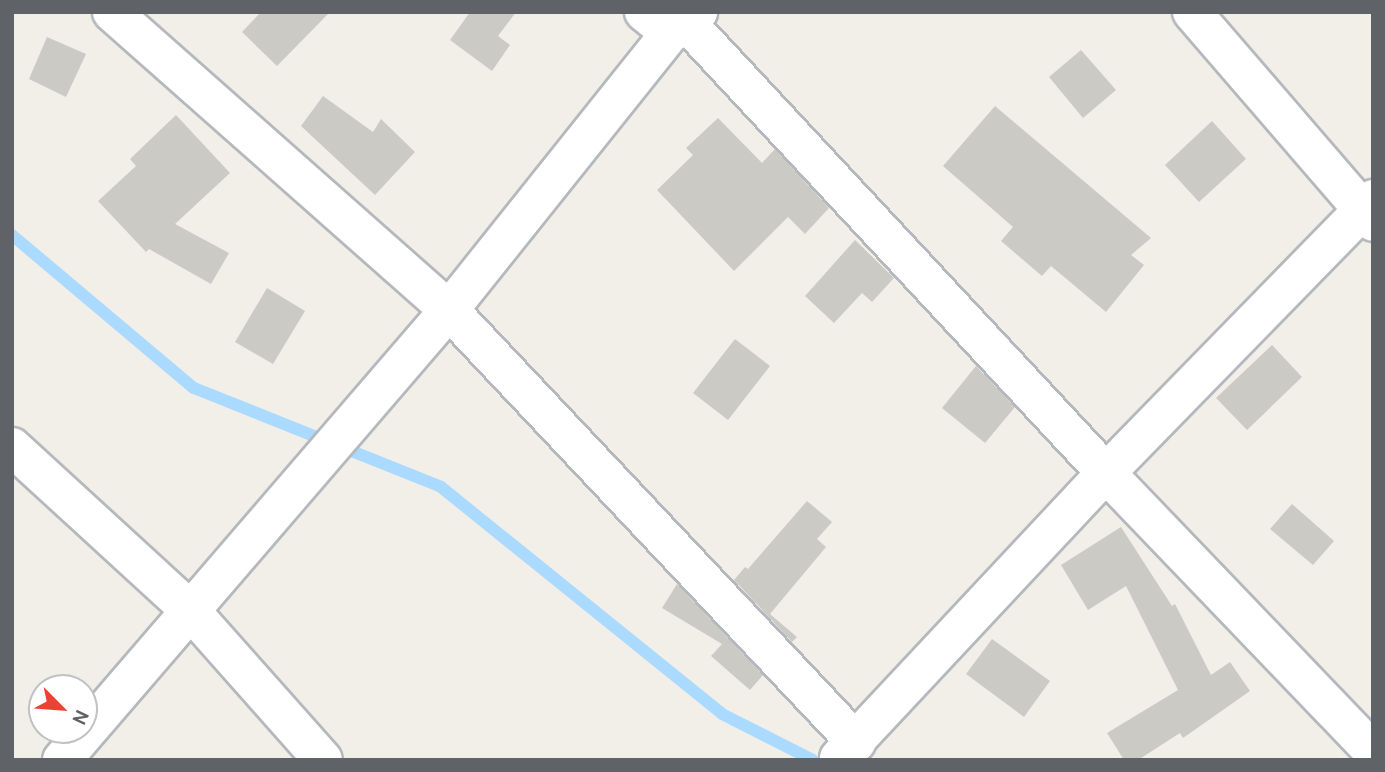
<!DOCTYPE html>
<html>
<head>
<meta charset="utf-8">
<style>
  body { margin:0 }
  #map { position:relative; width:1385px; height:772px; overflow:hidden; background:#f1efe8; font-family:Cabin,sans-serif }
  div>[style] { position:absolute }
  .stream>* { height:12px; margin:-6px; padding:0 6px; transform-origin:6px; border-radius:6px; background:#aadaff }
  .building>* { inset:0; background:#cccac5 }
  .roads { filter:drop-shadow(2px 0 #b5b8bc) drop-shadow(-2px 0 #b5b8bc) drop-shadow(0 2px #b5b8bc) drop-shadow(0 -2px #b5b8bc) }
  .minor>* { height:38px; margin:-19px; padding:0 19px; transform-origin:19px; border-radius:19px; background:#fff }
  span { translate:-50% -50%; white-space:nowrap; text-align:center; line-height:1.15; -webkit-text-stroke:5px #fff; paint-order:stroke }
  .frame { position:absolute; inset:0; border:14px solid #5f6368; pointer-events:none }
  .north { position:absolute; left:28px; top:674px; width:70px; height:70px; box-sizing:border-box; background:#fff; border:2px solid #bfc1c3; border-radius:50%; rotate:115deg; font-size:19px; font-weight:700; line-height:28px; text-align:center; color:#5f6368 }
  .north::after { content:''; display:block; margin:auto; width:24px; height:32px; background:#ea4335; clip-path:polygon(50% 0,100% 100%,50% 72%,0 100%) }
</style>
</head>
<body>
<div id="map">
  <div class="stream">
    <div style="left:12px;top:235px;width:238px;rotate:40.1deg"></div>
    <div style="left:194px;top:388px;width:266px;rotate:21.8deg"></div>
    <div style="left:441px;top:487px;width:361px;rotate:38.9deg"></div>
    <div style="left:722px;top:714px;width:102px;rotate:26.8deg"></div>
  </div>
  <div class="building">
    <div style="clip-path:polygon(261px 12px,330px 12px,277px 66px,242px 32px)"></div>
    <div style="clip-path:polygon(470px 12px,516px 12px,498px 36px,510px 45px,492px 71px,450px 40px)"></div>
    <div style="clip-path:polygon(47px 37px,86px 54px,66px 97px,29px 79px)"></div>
    <div style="clip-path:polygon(1081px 50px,1116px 90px,1083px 118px,1049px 77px)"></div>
    <div style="clip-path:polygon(323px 96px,373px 132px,381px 119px,415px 152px,375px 195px,301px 126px)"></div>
    <div style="clip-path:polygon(995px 106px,1151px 238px,1131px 255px,1144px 265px,1106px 312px,1051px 266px,1042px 276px,1001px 241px,1013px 227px,943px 166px)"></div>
    <div style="clip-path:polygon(176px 115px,230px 173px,175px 224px,229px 253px,211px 284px,149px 249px,146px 252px,98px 201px,136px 166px,130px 159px)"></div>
    <div style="clip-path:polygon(718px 118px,762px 163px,775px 149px,829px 208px,805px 234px,788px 217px,734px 271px,657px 190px,693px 155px,686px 148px)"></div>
    <div style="clip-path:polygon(1212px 121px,1246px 159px,1199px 202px,1165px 165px)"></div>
    <div style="clip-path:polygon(855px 240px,894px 278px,872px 302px,862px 293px,834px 323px,805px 296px)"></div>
    <div style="clip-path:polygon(267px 288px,305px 311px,273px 364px,235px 342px)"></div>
    <div style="clip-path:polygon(735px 339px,770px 366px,728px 420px,693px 393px)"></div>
    <div style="clip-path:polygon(1272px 345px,1302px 377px,1247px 430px,1216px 398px)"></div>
    <div style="clip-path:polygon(976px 366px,1015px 407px,985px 443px,942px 408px)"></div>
    <div style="clip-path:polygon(807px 501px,832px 522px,817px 539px,826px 547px,770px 614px,797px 637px,792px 642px,734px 580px,745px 567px,748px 569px)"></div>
    <div style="clip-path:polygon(1292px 504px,1334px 541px,1313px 565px,1270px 529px)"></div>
    <div style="clip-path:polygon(1121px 527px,1172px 606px,1175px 604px,1211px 675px,1230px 662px,1250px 691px,1183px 738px,1180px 733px,1138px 760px,1124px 760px,1107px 733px,1178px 690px,1126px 586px,1088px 610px,1061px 565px)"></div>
    <div style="clip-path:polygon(677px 584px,763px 675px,750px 690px,711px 656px,722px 644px,662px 608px)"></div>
    <div style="clip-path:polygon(992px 639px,1050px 681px,1024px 717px,966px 674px)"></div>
  </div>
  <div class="roads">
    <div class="minor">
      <div style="left:112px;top:12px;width:450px;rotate:41.5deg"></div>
      <div style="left:449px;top:310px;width:594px;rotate:46.71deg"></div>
      <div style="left:644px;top:12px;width:33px;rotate:39deg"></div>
      <div style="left:1192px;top:12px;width:277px;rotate:49.2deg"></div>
      <div style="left:688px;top:24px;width:613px;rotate:47.05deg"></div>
      <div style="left:1106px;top:473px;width:385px;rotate:46.2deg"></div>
      <div style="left:12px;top:447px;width:241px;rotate:42.5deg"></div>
      <div style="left:190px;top:610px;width:200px;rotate:48.4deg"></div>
      <div style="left:839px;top:758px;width:391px;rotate:-46.9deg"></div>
      <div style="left:1106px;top:473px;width:383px;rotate:-45.7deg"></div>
      <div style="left:62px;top:760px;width:594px;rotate:-49.3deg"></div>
      <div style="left:449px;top:310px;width:354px;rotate:-51.4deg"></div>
      <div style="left:670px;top:33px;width:20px;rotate:-27deg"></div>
      <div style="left:688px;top:24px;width:16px;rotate:-50deg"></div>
    </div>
  </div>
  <div class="frame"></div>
  <div class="north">N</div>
</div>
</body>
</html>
